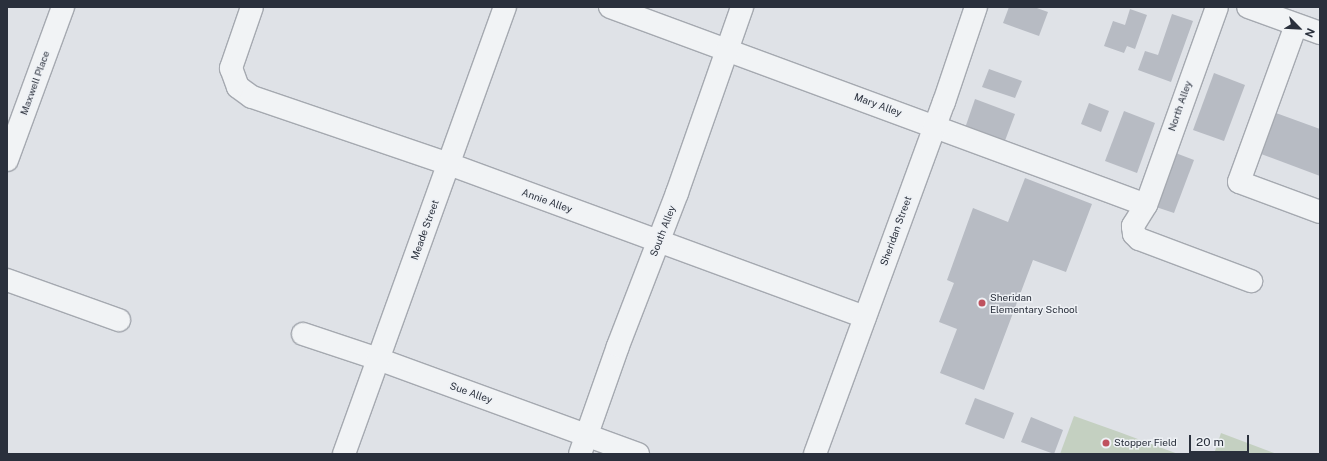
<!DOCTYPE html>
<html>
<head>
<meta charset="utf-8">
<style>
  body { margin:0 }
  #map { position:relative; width:1327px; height:461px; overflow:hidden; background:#dfe2e7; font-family:"Public Sans",sans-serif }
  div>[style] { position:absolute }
  .green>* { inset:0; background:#c4d0c1 }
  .building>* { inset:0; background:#b7bbc3 }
  .roads { filter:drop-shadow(1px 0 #a5a9b0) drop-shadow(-1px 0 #a5a9b0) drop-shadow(0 1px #a5a9b0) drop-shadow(0 -1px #a5a9b0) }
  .minor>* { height:22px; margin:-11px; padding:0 11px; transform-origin:11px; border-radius:11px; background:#f1f3f5 }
  .dots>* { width:11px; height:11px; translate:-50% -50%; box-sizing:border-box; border:2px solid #eef1f5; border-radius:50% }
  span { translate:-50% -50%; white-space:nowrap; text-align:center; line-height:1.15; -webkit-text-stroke:3px #eef1f5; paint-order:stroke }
  .street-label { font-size:10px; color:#2a303c }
  .poi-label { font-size:10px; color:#2a303c }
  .left { translate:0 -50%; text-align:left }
  .frame { position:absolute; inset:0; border:8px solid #2a303c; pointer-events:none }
  .north { position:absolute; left:1279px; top:8px; width:40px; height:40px; -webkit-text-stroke:3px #eef1f5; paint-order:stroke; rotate:114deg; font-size:11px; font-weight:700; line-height:16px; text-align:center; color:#2a303c }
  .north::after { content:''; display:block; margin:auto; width:14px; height:18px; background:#2a303c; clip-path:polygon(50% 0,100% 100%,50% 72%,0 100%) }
  .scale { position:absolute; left:1189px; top:435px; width:60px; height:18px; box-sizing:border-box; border:2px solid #2a303c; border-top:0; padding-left:5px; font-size:12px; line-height:14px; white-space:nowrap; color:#2a303c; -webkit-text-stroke:3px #eef1f5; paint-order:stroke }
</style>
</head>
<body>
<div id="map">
  <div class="green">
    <div style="clip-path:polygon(1074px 416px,1119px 432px,1178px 454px,1060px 454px)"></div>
    <div style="clip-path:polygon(1221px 433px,1277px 454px,1214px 454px)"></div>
  </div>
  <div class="building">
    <div style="clip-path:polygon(1009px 7px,1034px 7px,1048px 12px,1039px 36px,1003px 23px)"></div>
    <div style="clip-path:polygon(1130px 9px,1147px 15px,1135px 49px,1127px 46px,1124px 53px,1104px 46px,1113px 21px,1125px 25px)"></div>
    <div style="clip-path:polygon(1172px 14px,1193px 21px,1171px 82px,1138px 70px,1145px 51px,1158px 55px)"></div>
    <div style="clip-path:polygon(989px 69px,1022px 81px,1015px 98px,982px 87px)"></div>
    <div style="clip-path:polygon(1214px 73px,1245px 85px,1224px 141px,1193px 130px)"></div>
    <div style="clip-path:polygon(975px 99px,1015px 114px,1003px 146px,964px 131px)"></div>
    <div style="clip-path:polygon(1089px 103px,1109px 111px,1101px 132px,1081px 124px)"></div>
    <div style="clip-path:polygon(1124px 111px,1155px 123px,1137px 173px,1105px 161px)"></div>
    <div style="clip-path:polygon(1276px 113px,1320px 129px,1320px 176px,1261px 154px)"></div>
    <div style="clip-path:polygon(1173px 152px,1194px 160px,1174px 213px,1153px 206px)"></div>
    <div style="clip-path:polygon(1025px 178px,1092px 204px,1066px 272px,1033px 260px,984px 390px,940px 373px,957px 329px,939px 322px,954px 283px,947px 280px,973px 208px,1008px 222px)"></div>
    <div style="clip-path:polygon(975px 398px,1014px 413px,1004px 439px,965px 424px)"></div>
    <div style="clip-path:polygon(1031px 417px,1063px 430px,1054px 454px,1021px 442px)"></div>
  </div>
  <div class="roads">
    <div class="minor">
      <div style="left:252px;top:7px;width:65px;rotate:109deg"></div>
      <div style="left:231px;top:68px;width:20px;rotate:70deg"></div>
      <div style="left:238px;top:87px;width:17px;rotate:36deg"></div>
      <div style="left:252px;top:97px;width:208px;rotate:18.8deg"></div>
      <div style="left:449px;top:164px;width:443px;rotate:20.2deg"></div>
      <div style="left:610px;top:7px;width:571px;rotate:20.27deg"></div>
      <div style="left:1217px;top:7px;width:210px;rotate:109.7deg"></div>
      <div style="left:1146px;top:205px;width:25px;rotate:122deg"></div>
      <div style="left:1133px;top:226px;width:8px;rotate:83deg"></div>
      <div style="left:1134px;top:234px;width:7px;rotate:45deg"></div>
      <div style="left:1139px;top:239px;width:120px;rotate:20.6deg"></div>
      <div style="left:1248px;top:7px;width:77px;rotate:19.9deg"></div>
      <div style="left:1296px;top:25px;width:167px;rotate:110deg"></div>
      <div style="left:1239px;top:182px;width:86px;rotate:20.3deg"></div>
      <div style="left:7px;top:160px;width:163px;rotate:-69.9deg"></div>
      <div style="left:7px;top:280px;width:119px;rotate:19.7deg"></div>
      <div style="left:303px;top:334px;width:79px;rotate:18.4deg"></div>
      <div style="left:378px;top:359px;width:277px;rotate:20.1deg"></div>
      <div style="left:344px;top:454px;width:475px;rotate:-70.2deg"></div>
      <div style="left:580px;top:454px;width:114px;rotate:-70.6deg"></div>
      <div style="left:618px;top:346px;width:164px;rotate:-68.9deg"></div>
      <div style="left:677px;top:193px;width:197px;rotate:-70.7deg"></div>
      <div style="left:815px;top:454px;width:375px;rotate:-69.9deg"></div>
      <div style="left:944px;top:102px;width:100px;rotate:-71.4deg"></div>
    </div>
  </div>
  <div class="dots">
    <div style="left:982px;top:303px;background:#bf515e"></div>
    <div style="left:1106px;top:443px;background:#bf515e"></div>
  </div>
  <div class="street-label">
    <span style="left:35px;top:83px;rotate:-70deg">Maxwell Place</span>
    <span style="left:878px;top:105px;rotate:20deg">Mary Alley</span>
    <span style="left:1180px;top:106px;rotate:-71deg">North Alley</span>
    <span style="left:547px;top:201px;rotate:20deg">Annie Alley</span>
    <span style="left:425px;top:230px;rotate:-70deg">Meade Street</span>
    <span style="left:663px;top:231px;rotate:-69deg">South Alley</span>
    <span style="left:896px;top:231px;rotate:-70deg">Sheridan Street</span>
    <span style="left:471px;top:393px;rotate:20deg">Sue Alley</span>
  </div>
  <div class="poi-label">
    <span class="left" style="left:990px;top:303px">Sheridan<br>Elementary School</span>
    <span class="left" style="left:1114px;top:443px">Stopper Field</span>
  </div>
  <div class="frame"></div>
  <div class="north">N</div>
  <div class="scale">20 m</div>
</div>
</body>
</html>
